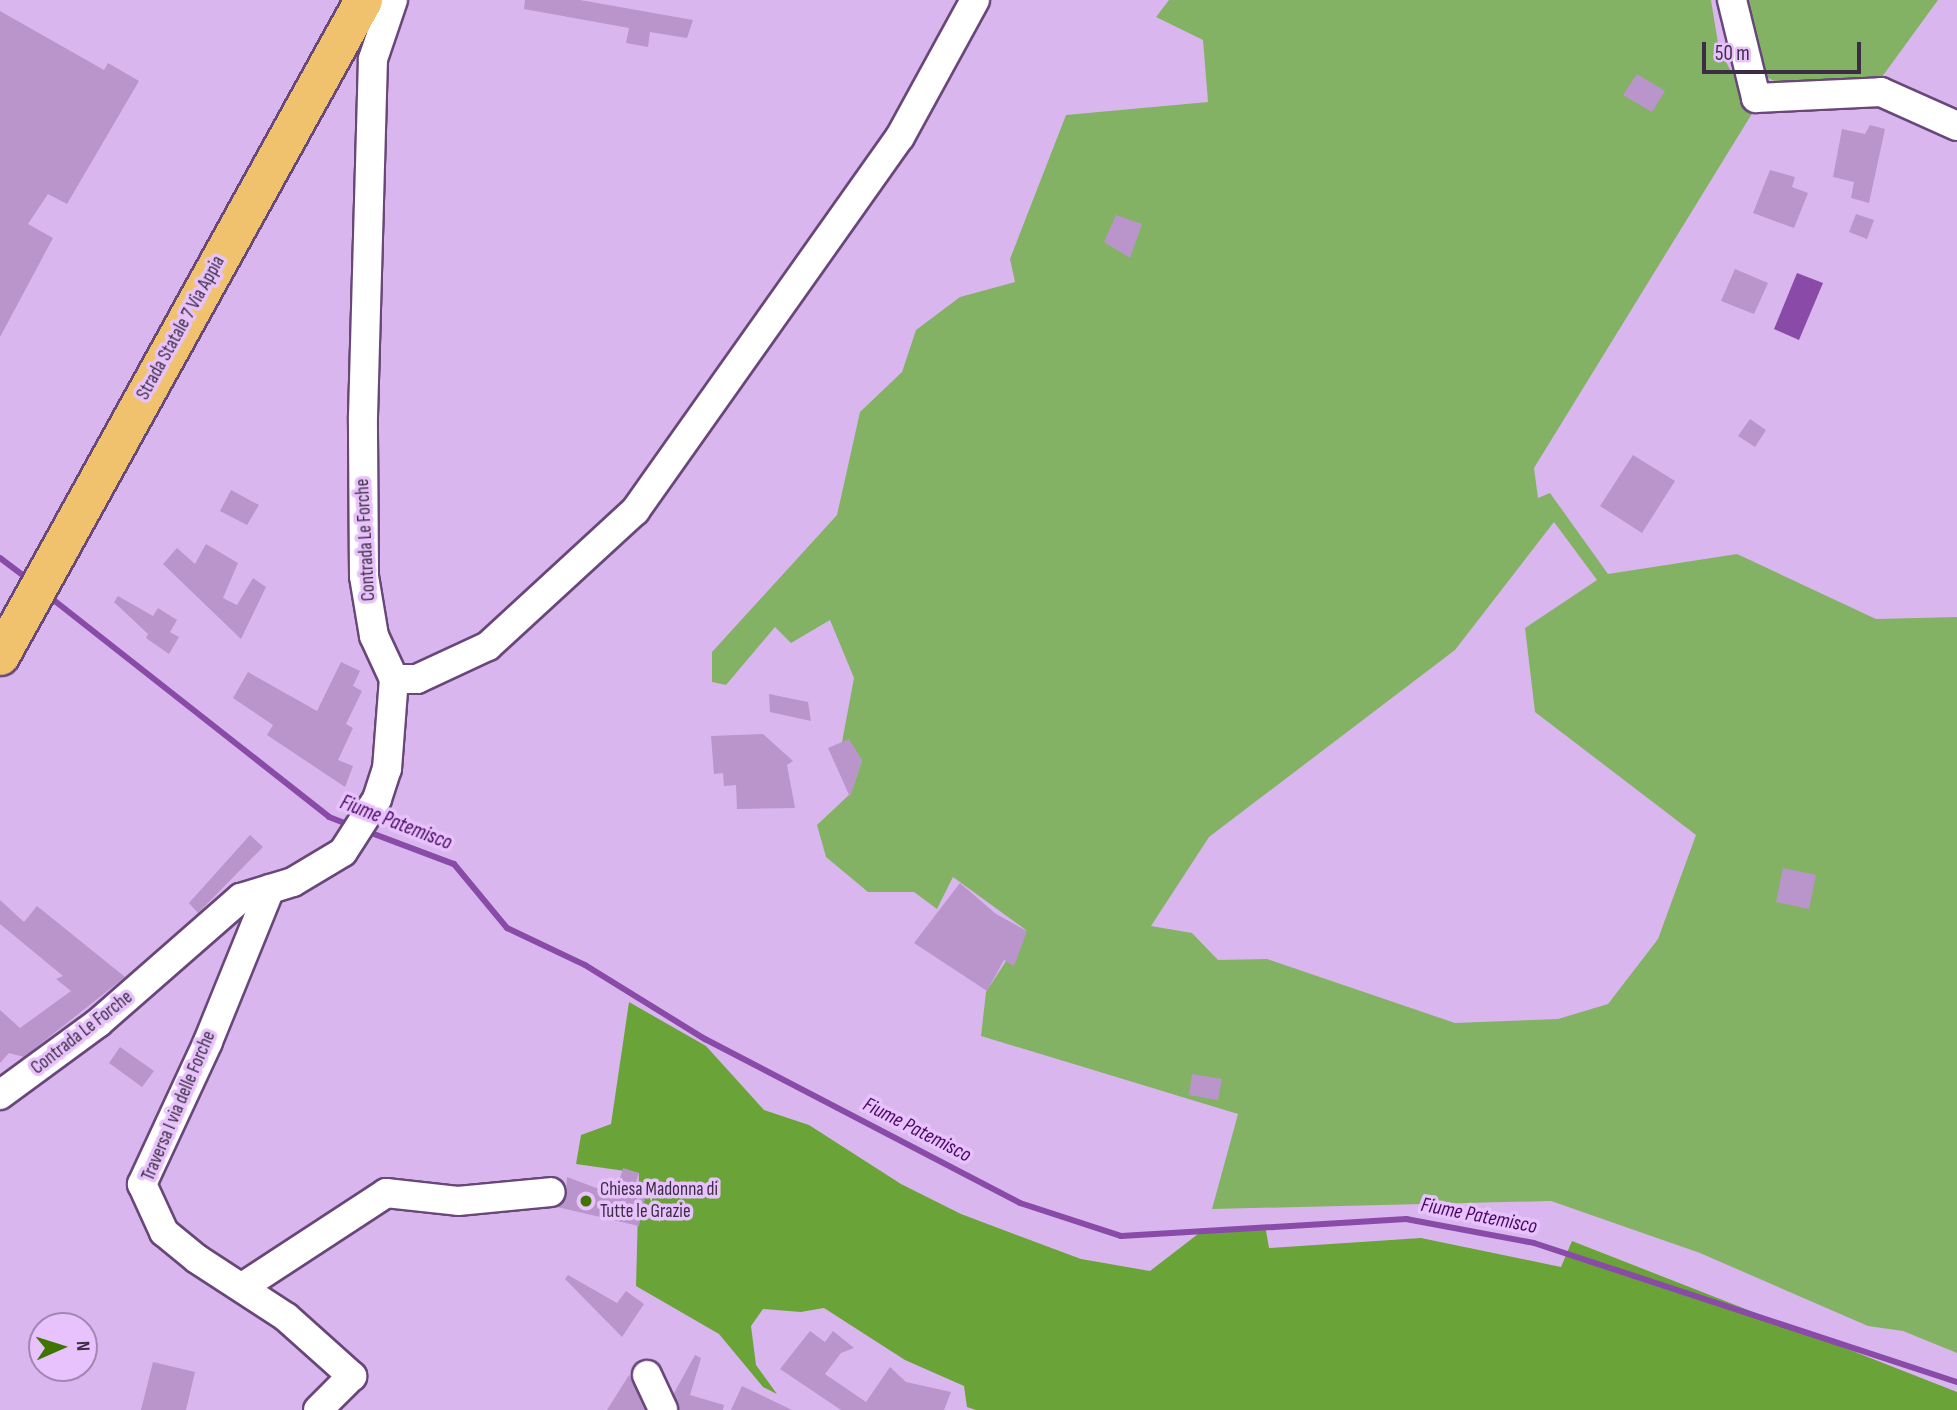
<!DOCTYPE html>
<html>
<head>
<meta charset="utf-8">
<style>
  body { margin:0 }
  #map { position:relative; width:1957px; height:1410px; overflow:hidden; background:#dab6ef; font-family:"Sofia Sans Condensed",sans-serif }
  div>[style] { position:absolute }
  .green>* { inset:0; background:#84b264 }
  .forest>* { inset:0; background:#6aa439 }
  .water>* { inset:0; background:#8a4ba8 }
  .stream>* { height:6px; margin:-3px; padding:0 3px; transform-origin:3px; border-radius:3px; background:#8a4ba8 }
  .building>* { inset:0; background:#b995cc }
  .roads { filter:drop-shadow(2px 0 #684779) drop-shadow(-2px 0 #684779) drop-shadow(0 2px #684779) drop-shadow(0 -2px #684779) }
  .minor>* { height:28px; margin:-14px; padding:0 14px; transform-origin:14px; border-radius:14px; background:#fff }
  .major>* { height:37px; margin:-18.5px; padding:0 18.5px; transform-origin:18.5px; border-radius:18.5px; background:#f1c26d }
  .dots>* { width:19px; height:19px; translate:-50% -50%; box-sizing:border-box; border:4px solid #e8c2fc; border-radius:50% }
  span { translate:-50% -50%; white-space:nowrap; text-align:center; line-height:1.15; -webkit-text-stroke:7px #e8c2fc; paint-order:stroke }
  .street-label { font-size:19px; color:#3c2d44 }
  .poi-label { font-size:19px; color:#3c2d44 }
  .left { translate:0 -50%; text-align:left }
  .water-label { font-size:21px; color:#4b0964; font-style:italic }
  .north { position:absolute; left:28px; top:1312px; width:70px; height:70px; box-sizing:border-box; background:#e8c2fc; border:2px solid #a386b2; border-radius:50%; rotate:87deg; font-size:19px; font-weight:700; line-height:28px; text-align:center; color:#3c2d44 }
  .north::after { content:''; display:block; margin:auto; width:24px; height:32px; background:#407400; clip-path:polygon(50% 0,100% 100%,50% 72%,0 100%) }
  .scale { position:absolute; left:1702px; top:42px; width:159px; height:32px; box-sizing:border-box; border:4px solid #3c2d44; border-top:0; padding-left:9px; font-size:21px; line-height:24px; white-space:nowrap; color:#3c2d44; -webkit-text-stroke:5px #e8c2fc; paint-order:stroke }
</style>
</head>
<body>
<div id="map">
  <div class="green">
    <div style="clip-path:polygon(evenodd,1169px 0,1711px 0,1719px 49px,1753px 112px,1534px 468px,1538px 498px,1550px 493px,1608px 574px,1737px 554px,1876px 619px,1957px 617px,1957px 1353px,1903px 1331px,1868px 1326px,1700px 1253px,1551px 1201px,1212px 1209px,1238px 1114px,981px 1036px,986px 992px,1026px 930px,953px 877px,937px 909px,914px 892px,868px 892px,826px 857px,817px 825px,851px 793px,862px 760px,842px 742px,854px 678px,830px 620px,791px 643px,775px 627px,726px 685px,712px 682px,712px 652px,837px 515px,860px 412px,902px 372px,916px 330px,960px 297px,1015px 282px,1010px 259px,1066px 115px,1208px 102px,1203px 40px,1156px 17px,1169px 0,1554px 522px,1597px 580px,1525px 628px,1535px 712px,1696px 835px,1658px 939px,1608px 1004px,1558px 1019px,1455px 1023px,1267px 959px,1218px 960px,1192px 933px,1151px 926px,1209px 837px,1455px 650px,1554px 522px)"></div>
    <div style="clip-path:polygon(1738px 0,1938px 0,1879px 81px,1789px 88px,1756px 72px)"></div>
  </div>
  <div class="forest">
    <div style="clip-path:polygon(629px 1002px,706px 1046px,764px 1110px,809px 1125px,901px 1184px,961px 1214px,1081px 1259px,1150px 1271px,1198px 1234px,1265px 1225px,1269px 1248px,1421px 1238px,1561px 1267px,1572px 1241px,1957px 1392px,1957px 1410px,976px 1410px,967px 1407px,964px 1386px,905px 1360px,824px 1308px,801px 1312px,763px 1309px,751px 1326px,756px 1365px,777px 1394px,763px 1387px,719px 1334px,636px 1286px,639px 1173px,576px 1164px,581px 1135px,611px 1124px)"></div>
  </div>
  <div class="water">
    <div style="clip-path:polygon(1797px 273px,1823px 283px,1799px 340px,1774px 329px)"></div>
  </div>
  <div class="stream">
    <div style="left:0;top:558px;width:38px;rotate:37deg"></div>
    <div style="left:46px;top:594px;width:360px;rotate:38.2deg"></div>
    <div style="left:329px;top:817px;width:25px;rotate:21deg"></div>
    <div style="left:366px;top:831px;width:94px;rotate:20.6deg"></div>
    <div style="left:454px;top:864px;width:83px;rotate:50.4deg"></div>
    <div style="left:507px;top:928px;width:86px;rotate:25.4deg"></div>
    <div style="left:585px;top:965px;width:141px;rotate:31.7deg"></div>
    <div style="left:705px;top:1039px;width:355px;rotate:27.5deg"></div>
    <div style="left:1020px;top:1203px;width:106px;rotate:18.1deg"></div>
    <div style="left:1121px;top:1236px;width:286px;rotate:-3.4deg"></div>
    <div style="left:1406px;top:1219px;width:130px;rotate:10.6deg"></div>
    <div style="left:1534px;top:1243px;width:445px;rotate:18.2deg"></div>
  </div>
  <div class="building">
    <div style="clip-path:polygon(525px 0,580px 0,693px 20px,687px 38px,650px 32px,648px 47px,626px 43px,629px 28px,524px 9px)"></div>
    <div style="clip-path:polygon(0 11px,104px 70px,108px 63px,139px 81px,67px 204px,48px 194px,28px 224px,53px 238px,0 337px)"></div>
    <div style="clip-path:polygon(1637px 74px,1665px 91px,1652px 112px,1623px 95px)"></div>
    <div style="clip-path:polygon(1870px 125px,1885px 129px,1869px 203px,1851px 198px,1854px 182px,1833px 177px,1842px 129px,1865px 134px)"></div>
    <div style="clip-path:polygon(1770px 170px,1795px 177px,1792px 187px,1808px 193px,1794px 228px,1753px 213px)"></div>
    <div style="clip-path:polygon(1856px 214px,1874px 220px,1867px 239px,1849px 232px)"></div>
    <div style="clip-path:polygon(1116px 215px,1142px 224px,1130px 258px,1104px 242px)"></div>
    <div style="clip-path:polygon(1735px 269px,1768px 283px,1754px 314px,1721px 301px)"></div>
    <div style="clip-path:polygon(1750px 419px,1766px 430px,1755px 447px,1738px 436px)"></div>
    <div style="clip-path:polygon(1633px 455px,1675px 481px,1642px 533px,1600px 506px)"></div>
    <div style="clip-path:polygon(231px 490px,259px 505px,247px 525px,220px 511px)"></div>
    <div style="clip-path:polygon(206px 544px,238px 563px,223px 598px,237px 605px,253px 578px,266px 587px,241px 639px,163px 564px,177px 548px,195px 564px)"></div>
    <div style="clip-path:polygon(118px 596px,153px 616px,158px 608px,177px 620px,170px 632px,179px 637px,169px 654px,146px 638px,148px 634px,114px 602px)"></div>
    <div style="clip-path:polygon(341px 662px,360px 671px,353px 686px,362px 691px,346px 724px,353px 728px,338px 760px,353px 766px,345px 787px,267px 735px,273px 725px,233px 698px,248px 672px,317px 711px)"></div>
    <div style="clip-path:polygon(769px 694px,808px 702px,811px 721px,770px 712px)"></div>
    <div style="clip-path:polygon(763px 734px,793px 761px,787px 765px,795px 808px,737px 809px,736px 785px,724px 786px,723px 773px,714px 774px,711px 736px)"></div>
    <div style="clip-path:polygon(849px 739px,862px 760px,850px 797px,828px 748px)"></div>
    <div style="clip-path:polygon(250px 835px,263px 847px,198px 913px,189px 903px)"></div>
    <div style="clip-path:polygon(1783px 868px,1816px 875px,1809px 909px,1776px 902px)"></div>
    <div style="clip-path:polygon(960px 883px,996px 914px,1027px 931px,1014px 966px,1004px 960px,987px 991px,914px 943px)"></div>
    <div style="clip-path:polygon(0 900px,24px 922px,37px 906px,125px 977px,24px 1057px,9px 1053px,0 1063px,0 1010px,20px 1028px,71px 991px,56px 979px,63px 976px,0 924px)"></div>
    <div style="clip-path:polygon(120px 1047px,154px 1071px,142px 1087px,109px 1063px)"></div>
    <div style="clip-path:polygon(1192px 1074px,1222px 1079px,1218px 1100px,1189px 1095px)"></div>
    <div style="clip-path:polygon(623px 1168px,639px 1173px,635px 1185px,647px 1189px,639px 1226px,557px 1207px,566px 1198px,567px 1177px,615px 1195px)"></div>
    <div style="clip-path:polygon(568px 1275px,617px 1303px,626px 1291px,644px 1304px,622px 1337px,565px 1279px)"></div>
    <div style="clip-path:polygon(810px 1331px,825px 1342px,833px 1331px,854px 1348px,841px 1353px,825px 1374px,866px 1402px,890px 1367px,906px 1382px,951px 1392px,944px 1410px,841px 1410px,780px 1369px)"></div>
    <div style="clip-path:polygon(695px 1355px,701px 1358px,690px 1395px,724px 1405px,723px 1410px,679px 1410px,674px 1393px)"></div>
    <div style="clip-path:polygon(153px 1362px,195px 1372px,186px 1410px,141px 1410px)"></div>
    <div style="clip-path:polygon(629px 1375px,645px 1410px,607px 1410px)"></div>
    <div style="clip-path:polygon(742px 1386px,792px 1410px,731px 1410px)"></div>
  </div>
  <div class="roads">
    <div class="minor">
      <div style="left:1732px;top:0;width:101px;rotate:76.2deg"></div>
      <div style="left:1756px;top:98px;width:125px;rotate:-2.7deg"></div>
      <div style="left:1881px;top:92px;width:83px;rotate:24.1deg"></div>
      <div style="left:394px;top:679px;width:23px"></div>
      <div style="left:417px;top:679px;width:78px;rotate:-24.9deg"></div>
      <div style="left:488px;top:646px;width:200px;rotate:-42.6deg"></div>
      <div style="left:635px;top:511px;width:458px;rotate:-54.7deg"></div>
      <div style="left:900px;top:137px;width:156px;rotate:-61.3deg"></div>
      <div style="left:270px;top:889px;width:165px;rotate:112.1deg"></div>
      <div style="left:208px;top:1042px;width:157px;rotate:114.9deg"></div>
      <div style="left:142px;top:1184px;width:53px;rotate:65.4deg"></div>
      <div style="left:164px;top:1232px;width:43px;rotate:39.3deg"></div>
      <div style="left:197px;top:1259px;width:106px;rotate:33.1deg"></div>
      <div style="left:286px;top:1317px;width:89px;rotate:41.8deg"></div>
      <div style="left:352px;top:1376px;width:48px;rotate:135deg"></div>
      <div style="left:0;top:1095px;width:122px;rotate:-36.3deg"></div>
      <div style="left:98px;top:1023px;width:190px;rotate:-41.2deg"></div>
      <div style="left:241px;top:898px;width:54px;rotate:-17.1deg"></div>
      <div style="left:293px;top:882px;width:58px;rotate:-31deg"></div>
      <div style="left:343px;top:852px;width:63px;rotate:-57.3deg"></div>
      <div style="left:377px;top:799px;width:32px;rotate:-72deg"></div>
      <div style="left:387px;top:769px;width:90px;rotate:-85.6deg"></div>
      <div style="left:394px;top:679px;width:47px;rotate:-114.9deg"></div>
      <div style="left:374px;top:636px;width:61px;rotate:-99.5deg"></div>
      <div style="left:364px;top:576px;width:160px;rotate:-90.4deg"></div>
      <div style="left:363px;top:416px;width:357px;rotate:-88.4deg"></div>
      <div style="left:373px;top:59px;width:62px;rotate:-71.3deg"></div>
      <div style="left:244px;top:1286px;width:170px;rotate:-33.2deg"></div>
      <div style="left:386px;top:1193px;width:72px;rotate:6.3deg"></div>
      <div style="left:458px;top:1201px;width:93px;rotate:-5.5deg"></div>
      <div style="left:647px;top:1375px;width:38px;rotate:65deg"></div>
    </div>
    <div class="major">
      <div style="left:0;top:656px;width:750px;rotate:-61.04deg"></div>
    </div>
  </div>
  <div class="dots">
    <div style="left:586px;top:1201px;background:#407400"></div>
  </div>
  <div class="street-label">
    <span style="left:181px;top:328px;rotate:-61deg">Strada Statale 7 Via Appia</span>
    <span style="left:366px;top:540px;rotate:-93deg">Contrada Le Forche</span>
    <span style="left:82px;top:1033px;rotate:-38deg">Contrada Le Forche</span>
    <span style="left:179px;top:1106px;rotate:-67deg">Traversa I via delle Forche</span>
  </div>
  <div class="poi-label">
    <span class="left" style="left:600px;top:1201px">Chiesa Madonna di<br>Tutte le Grazie</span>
  </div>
  <div class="water-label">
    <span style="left:396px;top:823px;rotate:21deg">Fiume Patemisco</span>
    <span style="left:917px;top:1130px;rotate:27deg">Fiume Patemisco</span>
    <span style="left:1479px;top:1216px;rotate:11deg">Fiume Patemisco</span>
  </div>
  <div class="north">N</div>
  <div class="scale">50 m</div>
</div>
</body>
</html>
